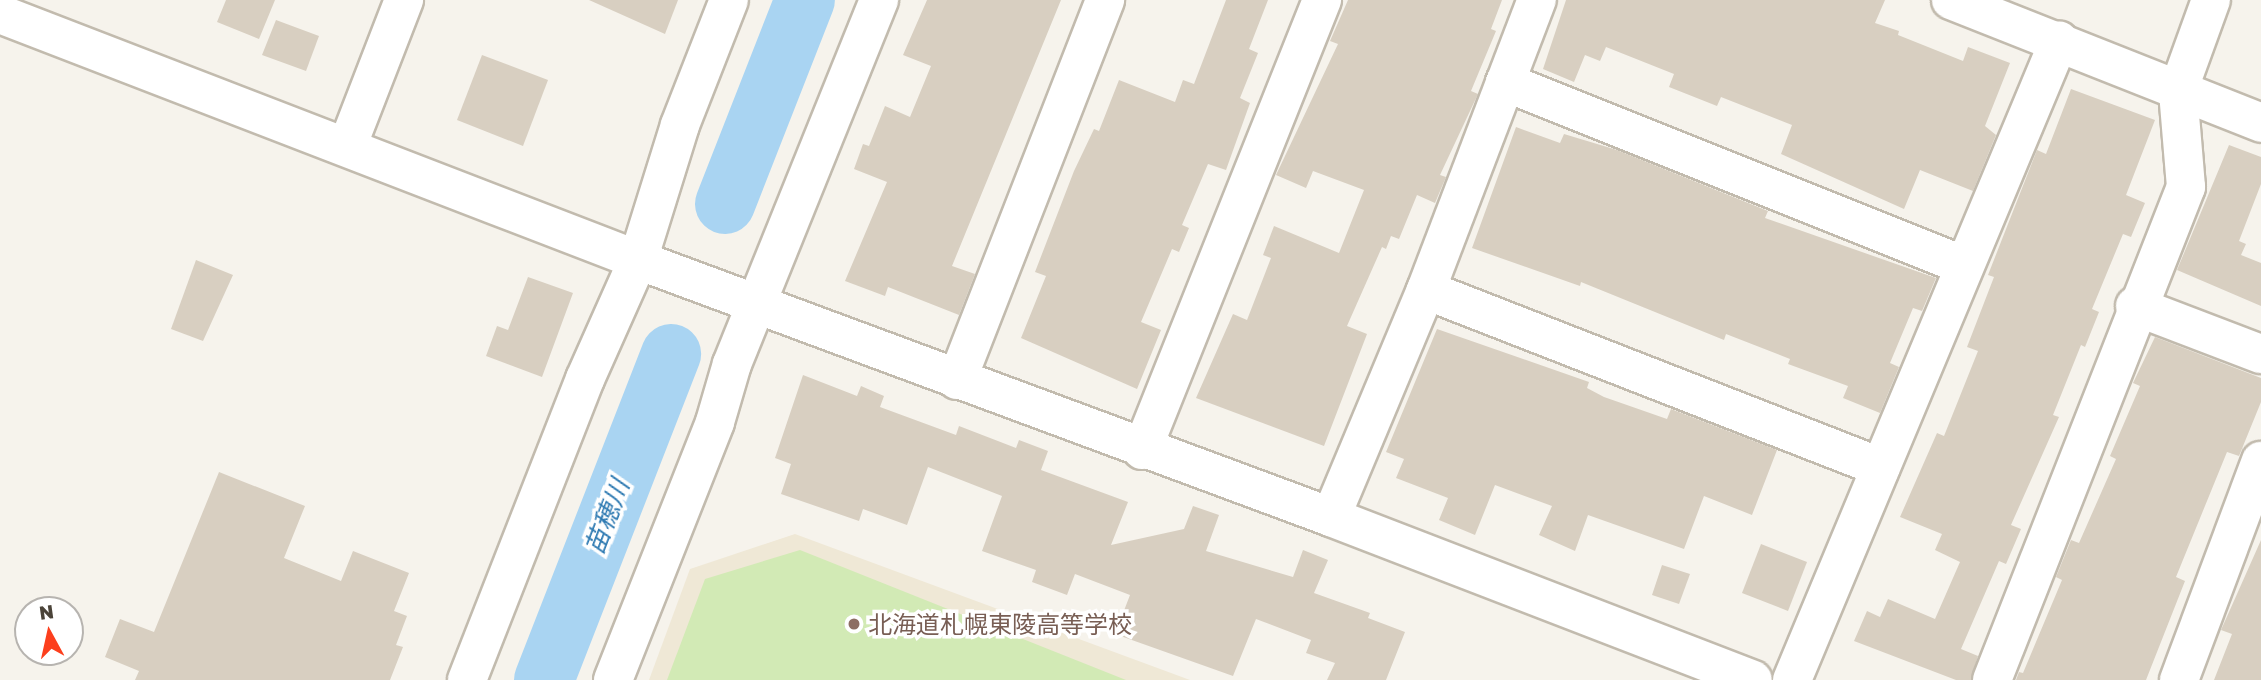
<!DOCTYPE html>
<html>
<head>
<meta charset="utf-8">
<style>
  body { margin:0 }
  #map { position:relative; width:2261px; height:680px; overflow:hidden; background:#f6f3ec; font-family:"Golos Text","Noto Sans JP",sans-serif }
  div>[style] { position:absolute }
  .education>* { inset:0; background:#efe8d6 }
  .green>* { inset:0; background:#d2eab5 }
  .river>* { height:60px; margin:-30px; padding:0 30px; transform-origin:30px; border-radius:30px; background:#a9d4f2 }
  .building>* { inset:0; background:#d8cfc1 }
  .roads { filter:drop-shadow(2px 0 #c2bbae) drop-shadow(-2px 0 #c2bbae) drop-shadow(0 2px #c2bbae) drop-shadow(0 -2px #c2bbae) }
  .minor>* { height:38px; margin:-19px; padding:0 19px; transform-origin:19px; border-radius:19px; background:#fff }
  .dots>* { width:19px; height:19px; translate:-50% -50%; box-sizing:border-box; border:4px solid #fff; border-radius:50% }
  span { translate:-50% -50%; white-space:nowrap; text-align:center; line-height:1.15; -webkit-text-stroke:7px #fff; paint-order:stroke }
  .education-label { font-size:24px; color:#785e54 }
  .left { translate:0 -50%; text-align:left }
  .water-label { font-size:26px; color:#2e7ab2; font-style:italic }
  .north { position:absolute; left:14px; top:596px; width:70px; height:70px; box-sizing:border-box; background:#fff; border:2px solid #b7b4b0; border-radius:50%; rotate:352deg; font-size:19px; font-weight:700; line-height:28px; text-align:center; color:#4b4439 }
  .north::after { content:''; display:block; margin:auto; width:24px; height:32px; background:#fc3f1d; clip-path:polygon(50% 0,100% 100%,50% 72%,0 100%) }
</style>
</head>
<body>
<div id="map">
  <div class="education">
    <div style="clip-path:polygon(795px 534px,1190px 680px,649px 680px,690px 569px)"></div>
  </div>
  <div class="green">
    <div style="clip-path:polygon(800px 550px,1126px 680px,667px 680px,705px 579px)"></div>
  </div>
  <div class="river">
    <div style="left:725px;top:204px;width:219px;rotate:-68.6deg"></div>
    <div style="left:544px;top:680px;width:350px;rotate:-68.7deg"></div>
  </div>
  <div class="building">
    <div style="clip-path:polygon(226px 0,275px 0,259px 39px,217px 22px)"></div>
    <div style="clip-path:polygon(589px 0,678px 0,665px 34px)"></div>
    <div style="clip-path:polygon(927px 0,1061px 0,952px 266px,975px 274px,959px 315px,888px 287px,885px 296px,845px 281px,887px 182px,854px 169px,863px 144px,869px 146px,885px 106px,910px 117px,931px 66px,903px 55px)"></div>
    <div style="clip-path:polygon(1226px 0,1268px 0,1249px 49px,1258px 53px,1240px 98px,1250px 103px,1226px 170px,1208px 164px,1182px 225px,1189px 228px,1179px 252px,1172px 249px,1141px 322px,1161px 330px,1137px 389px,1021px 338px,1046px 276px,1035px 272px,1074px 171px,1094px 129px,1099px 131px,1119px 80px,1175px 102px,1183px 80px,1194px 84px)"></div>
    <div style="clip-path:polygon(1348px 0,1502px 0,1491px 29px,1496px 31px,1471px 91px,1478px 94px,1440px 175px,1446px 177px,1435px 203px,1417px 195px,1399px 239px,1391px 236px,1386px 249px,1382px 247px,1347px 326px,1367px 334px,1324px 446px,1196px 398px,1233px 314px,1247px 320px,1271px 258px,1263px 255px,1274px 226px,1339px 253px,1364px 190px,1313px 171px,1306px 188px,1276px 175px,1338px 44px,1330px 41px)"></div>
    <div style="clip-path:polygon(1566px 0,1885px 0,1875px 23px,1899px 31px,1898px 35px,1963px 61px,1968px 47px,2010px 63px,1985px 126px,1996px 135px,1973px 191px,1920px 170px,1904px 209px,1781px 154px,1792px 125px,1721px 97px,1717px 106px,1669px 87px,1674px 74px,1606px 47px,1600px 61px,1585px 55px,1574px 82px,1543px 69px)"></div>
    <div style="clip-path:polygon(276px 20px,319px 36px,306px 71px,262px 55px)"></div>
    <div style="clip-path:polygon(482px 55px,548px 80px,523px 146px,457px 120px)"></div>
    <div style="clip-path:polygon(2071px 89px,2155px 120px,2126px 195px,2145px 203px,2131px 237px,2123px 234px,2092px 309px,2099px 312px,2085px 347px,2081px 345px,2053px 415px,2059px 417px,2011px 525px,2021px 529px,2006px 564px,1999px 561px,1961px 649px,1978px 656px,1971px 680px,1956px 680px,1854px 641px,1867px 611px,1880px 617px,1888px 599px,1935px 619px,1960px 562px,1935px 550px,1942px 534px,1900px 517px,1937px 433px,1944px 436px,1978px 351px,1967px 347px,1994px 277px,1988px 275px,2037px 150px,2046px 154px)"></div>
    <div style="clip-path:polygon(1516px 127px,1560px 143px,1564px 134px,1617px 150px,1768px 211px,1765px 218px,1936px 278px,1922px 311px,1913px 308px,1890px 363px,1899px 367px,1880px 413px,1843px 398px,1848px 386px,1788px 364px,1790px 359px,1726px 334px,1724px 340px,1581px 282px,1580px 286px,1472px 248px)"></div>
    <div style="clip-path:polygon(2229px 145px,2261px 157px,2261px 184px,2239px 241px,2246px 244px,2241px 255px,2261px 263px,2261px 306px,2177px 270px)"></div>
    <div style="clip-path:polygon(196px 260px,233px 275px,203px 341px,171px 329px)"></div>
    <div style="clip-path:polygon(528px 277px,573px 293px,542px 377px,486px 356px,497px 326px,508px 330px)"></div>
    <div style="clip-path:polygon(1437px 329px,1589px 382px,1587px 388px,1604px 397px,1667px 419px,1671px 409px,1777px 450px,1752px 515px,1704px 496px,1684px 549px,1588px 515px,1575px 551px,1539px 535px,1552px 506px,1495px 485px,1475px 535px,1439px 520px,1448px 498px,1396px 478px,1404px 459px,1386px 452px)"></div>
    <div style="clip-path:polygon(2155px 337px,2261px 378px,2261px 402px,2239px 456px,2227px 452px,2176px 577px,2185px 581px,2146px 680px,2016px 680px,2019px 672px,2023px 673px,2062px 580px,2056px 577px,2071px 540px,2079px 543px,2116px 459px,2110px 456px,2140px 386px,2133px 383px)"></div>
    <div style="clip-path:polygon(803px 375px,857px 396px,861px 386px,884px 396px,880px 407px,956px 435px,959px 426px,1016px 448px,1019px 440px,1048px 451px,1041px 470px,1128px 502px,1111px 545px,1184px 529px,1193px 506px,1219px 515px,1206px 551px,1293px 577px,1303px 550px,1328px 560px,1314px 593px,1370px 613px,1368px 618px,1405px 632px,1386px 680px,1327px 680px,1335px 663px,1306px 653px,1311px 640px,1256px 619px,1233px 676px,1115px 634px,1130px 595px,1075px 574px,1067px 595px,1032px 582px,1036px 570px,982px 551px,1002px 496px,928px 467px,907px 525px,863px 509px,859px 521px,781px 494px,791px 464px,775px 458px)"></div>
    <div style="clip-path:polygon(219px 472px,305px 506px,284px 558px,341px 581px,353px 551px,409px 573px,394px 611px,407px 616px,396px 645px,403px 647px,390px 680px,135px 680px,139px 671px,105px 657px,120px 619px,154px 632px)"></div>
    <div style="clip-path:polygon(2261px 540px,2261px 680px,2214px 680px,2232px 634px,2221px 630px)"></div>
    <div style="clip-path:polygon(1761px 544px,1807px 562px,1788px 611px,1742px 593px)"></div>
    <div style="clip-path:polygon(1662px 565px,1690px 574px,1679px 604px,1652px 595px)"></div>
  </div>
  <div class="roads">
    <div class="minor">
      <div style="left:1951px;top:0;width:334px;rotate:21.6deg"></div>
      <div style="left:0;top:14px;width:684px;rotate:21.09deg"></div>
      <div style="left:638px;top:260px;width:739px;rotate:20.35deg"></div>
      <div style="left:1331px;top:517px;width:452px;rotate:21.1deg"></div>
      <div style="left:1505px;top:82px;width:495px;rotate:21.8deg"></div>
      <div style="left:347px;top:147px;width:158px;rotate:-68.8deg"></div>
      <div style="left:1426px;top:290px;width:488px;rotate:21.3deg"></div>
      <div style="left:2135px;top:306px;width:135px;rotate:20.9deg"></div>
      <div style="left:957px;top:380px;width:408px;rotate:-68.7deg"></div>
      <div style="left:1142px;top:450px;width:485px;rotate:-68.2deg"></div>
      <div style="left:1331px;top:517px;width:246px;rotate:-67.3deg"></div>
      <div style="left:1426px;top:290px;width:311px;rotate:-69.1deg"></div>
      <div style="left:467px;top:680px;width:323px;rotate:-68.6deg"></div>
      <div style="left:585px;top:379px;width:130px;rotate:-66deg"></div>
      <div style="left:638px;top:260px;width:141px;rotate:-72.7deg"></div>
      <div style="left:680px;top:125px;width:134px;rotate:-68.6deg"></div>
      <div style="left:613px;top:680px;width:277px;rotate:-68.4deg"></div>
      <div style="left:715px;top:422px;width:60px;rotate:-73.7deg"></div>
      <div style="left:732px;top:364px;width:393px;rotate:-68deg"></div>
      <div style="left:1792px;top:680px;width:693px;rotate:-67.32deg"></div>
      <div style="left:1992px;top:680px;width:530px;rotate:-68.52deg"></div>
      <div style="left:2186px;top:187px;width:96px;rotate:-94.8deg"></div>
      <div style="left:2178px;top:91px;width:97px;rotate:-70.1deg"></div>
      <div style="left:2179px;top:680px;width:234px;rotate:-69.5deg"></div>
    </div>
  </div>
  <div class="dots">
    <div style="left:854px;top:624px;background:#8d6e63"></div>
  </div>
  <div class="education-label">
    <span class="left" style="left:868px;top:624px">北海道札幌東陵高等学校</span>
  </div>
  <div class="water-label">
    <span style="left:607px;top:517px;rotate:-69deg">苗穂川</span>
  </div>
  <div class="north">N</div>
</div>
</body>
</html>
